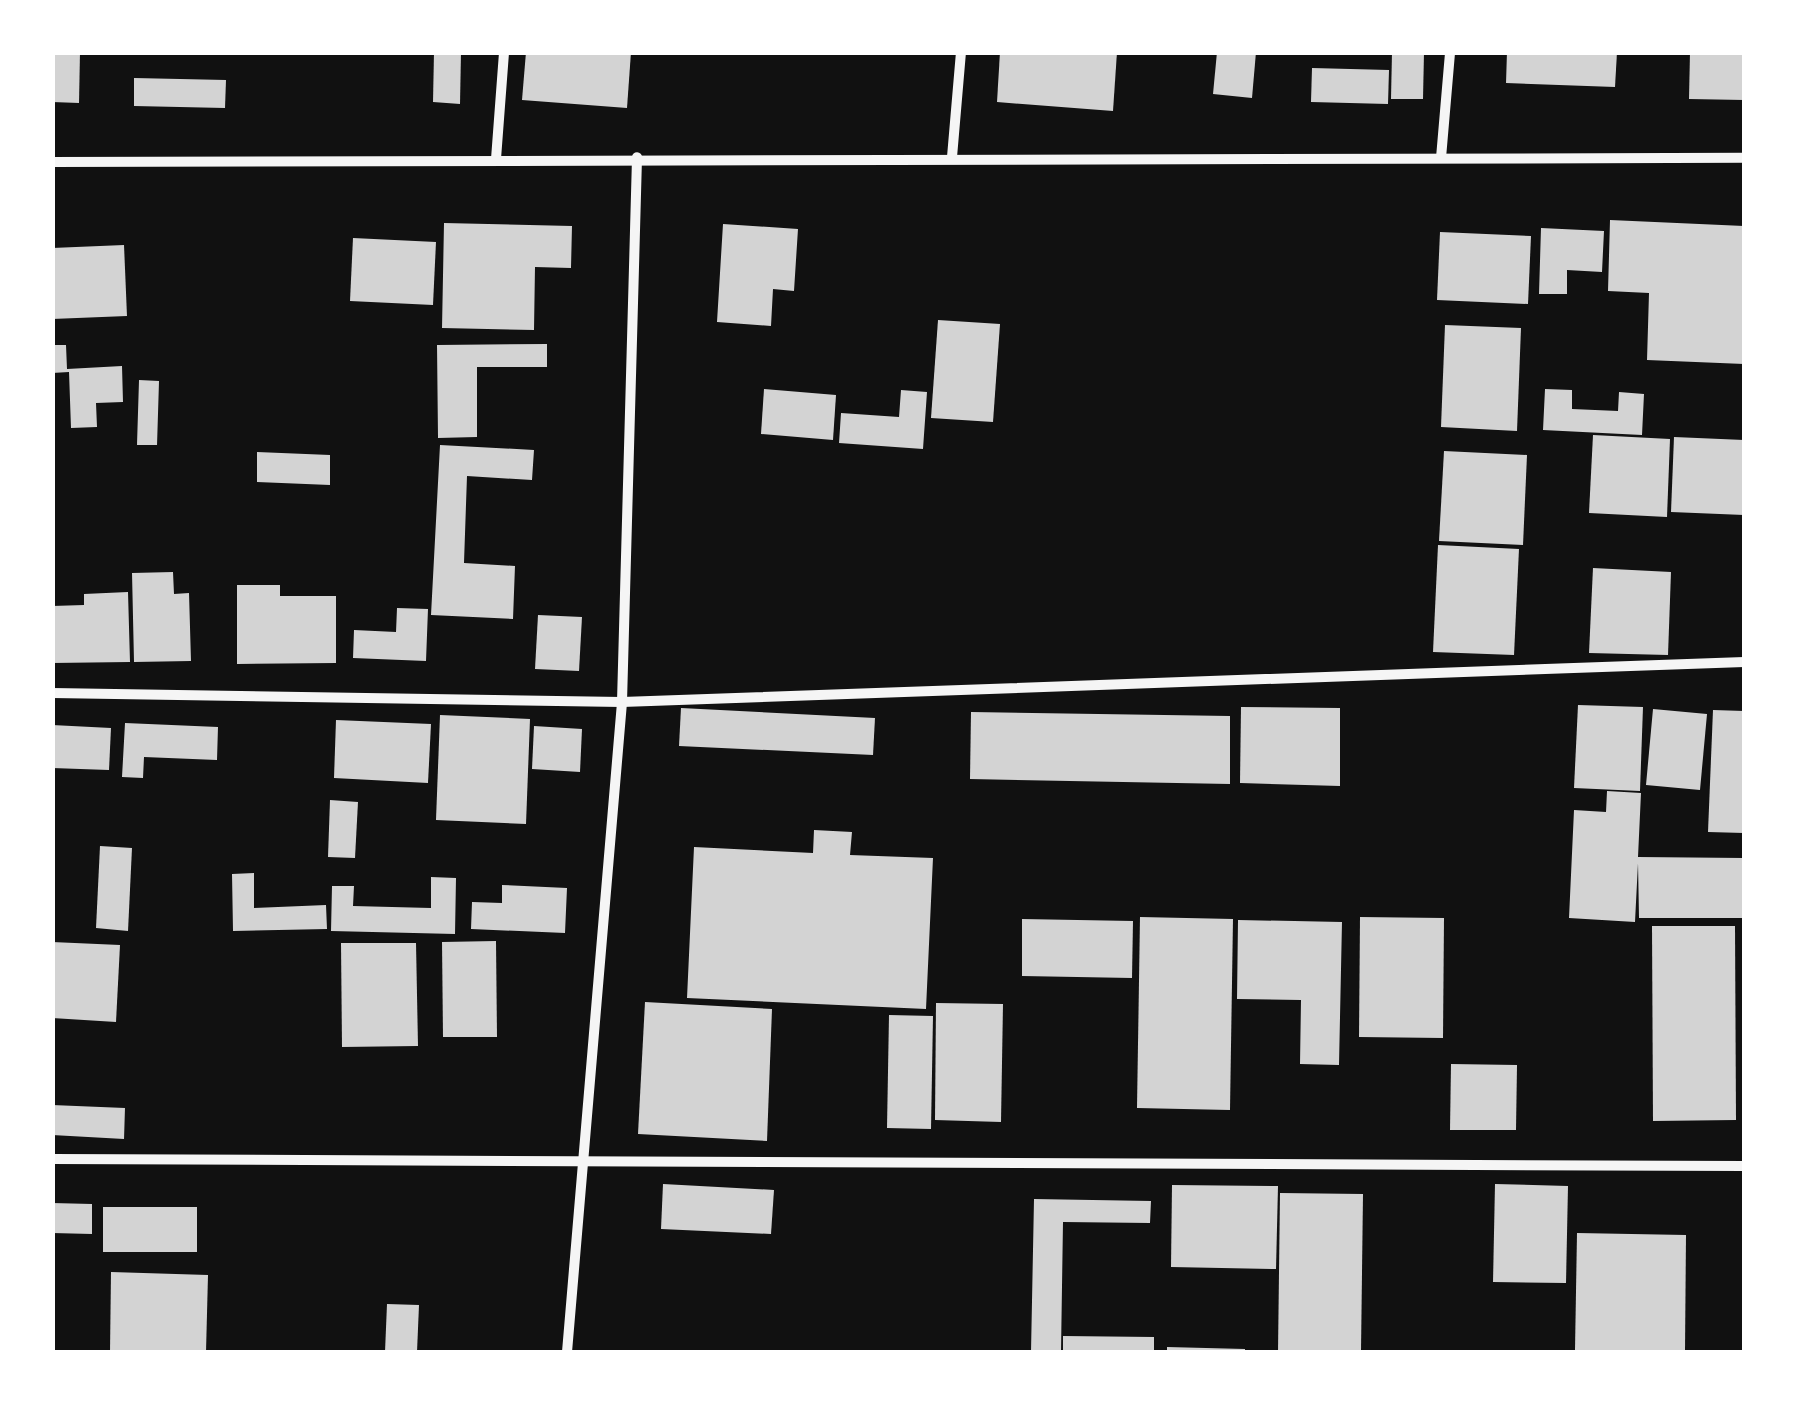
<!DOCTYPE html>
<html>
<head>
<meta charset="utf-8">
<style>
  body { margin:0 }
  #map { position:relative; width:1797px; height:1405px; overflow:hidden; background:#111; font-family:Jost,sans-serif }
  div>[style] { position:absolute }
  .building>* { inset:0; background:#d3d3d3 }
  .minor>* { height:10px; margin:-5px; padding:0 5px; transform-origin:5px; border-radius:5px; background:#f5f5f5 }
  span { translate:-50% -50%; white-space:nowrap; text-align:center; line-height:1.15; -webkit-text-stroke:8px #fff; paint-order:stroke }
  .frame { position:absolute; inset:0; border:55px solid #fff; pointer-events:none }
</style>
</head>
<body>
<div id="map">
  <div class="building">
    <div style="clip-path:polygon(52px 52px,80px 52px,79px 103px,52px 102px)"></div>
    <div style="clip-path:polygon(434px 52px,461px 52px,460px 104px,433px 102px)"></div>
    <div style="clip-path:polygon(526px 52px,631px 52px,627px 108px,522px 100px)"></div>
    <div style="clip-path:polygon(1000px 52px,1117px 52px,1113px 111px,997px 102px)"></div>
    <div style="clip-path:polygon(1217px 52px,1256px 52px,1252px 98px,1213px 94px)"></div>
    <div style="clip-path:polygon(1392px 52px,1424px 52px,1423px 99px,1391px 99px)"></div>
    <div style="clip-path:polygon(1507px 52px,1617px 52px,1615px 87px,1506px 83px)"></div>
    <div style="clip-path:polygon(1690px 52px,1744px 52px,1744px 100px,1689px 99px)"></div>
    <div style="clip-path:polygon(1312px 68px,1389px 70px,1388px 104px,1311px 102px)"></div>
    <div style="clip-path:polygon(134px 78px,226px 80px,225px 108px,134px 106px)"></div>
    <div style="clip-path:polygon(1610px 220px,1744px 226px,1744px 364px,1647px 360px,1649px 293px,1608px 291px)"></div>
    <div style="clip-path:polygon(444px 223px,572px 226px,571px 268px,535px 267px,534px 330px,442px 328px)"></div>
    <div style="clip-path:polygon(723px 224px,798px 229px,794px 291px,773px 289px,771px 326px,717px 322px)"></div>
    <div style="clip-path:polygon(1541px 228px,1604px 231px,1602px 272px,1567px 270px,1567px 294px,1539px 294px)"></div>
    <div style="clip-path:polygon(1440px 232px,1531px 236px,1528px 304px,1437px 300px)"></div>
    <div style="clip-path:polygon(353px 238px,436px 242px,433px 305px,350px 301px)"></div>
    <div style="clip-path:polygon(124px 245px,127px 316px,52px 319px,52px 248px)"></div>
    <div style="clip-path:polygon(938px 320px,1000px 324px,993px 422px,931px 418px)"></div>
    <div style="clip-path:polygon(1445px 325px,1521px 328px,1517px 431px,1441px 427px)"></div>
    <div style="clip-path:polygon(547px 344px,547px 367px,477px 367px,477px 437px,438px 438px,437px 345px)"></div>
    <div style="clip-path:polygon(52px 345px,66px 345px,67px 369px,122px 366px,123px 402px,96px 403px,97px 427px,71px 428px,69px 372px,52px 373px)"></div>
    <div style="clip-path:polygon(139px 380px,159px 381px,157px 445px,137px 445px)"></div>
    <div style="clip-path:polygon(764px 389px,836px 395px,833px 440px,761px 434px)"></div>
    <div style="clip-path:polygon(1545px 389px,1572px 390px,1572px 409px,1618px 411px,1619px 392px,1644px 394px,1642px 435px,1543px 430px)"></div>
    <div style="clip-path:polygon(901px 390px,927px 392px,923px 449px,839px 443px,841px 413px,899px 417px)"></div>
    <div style="clip-path:polygon(1593px 435px,1670px 439px,1667px 517px,1589px 513px)"></div>
    <div style="clip-path:polygon(1674px 437px,1744px 440px,1744px 515px,1671px 512px)"></div>
    <div style="clip-path:polygon(440px 445px,534px 450px,532px 480px,467px 476px,464px 563px,515px 566px,513px 619px,431px 615px)"></div>
    <div style="clip-path:polygon(1444px 451px,1527px 455px,1523px 545px,1439px 541px)"></div>
    <div style="clip-path:polygon(257px 452px,330px 455px,330px 485px,257px 482px)"></div>
    <div style="clip-path:polygon(1438px 545px,1519px 549px,1514px 655px,1433px 652px)"></div>
    <div style="clip-path:polygon(1593px 568px,1671px 572px,1668px 655px,1589px 653px)"></div>
    <div style="clip-path:polygon(173px 572px,174px 594px,189px 593px,191px 661px,134px 662px,132px 573px)"></div>
    <div style="clip-path:polygon(237px 585px,280px 585px,280px 596px,336px 596px,336px 663px,237px 664px)"></div>
    <div style="clip-path:polygon(128px 592px,130px 662px,52px 663px,52px 606px,84px 605px,84px 594px)"></div>
    <div style="clip-path:polygon(397px 608px,428px 609px,426px 661px,353px 658px,354px 630px,396px 632px)"></div>
    <div style="clip-path:polygon(538px 615px,582px 617px,579px 671px,535px 669px)"></div>
    <div style="clip-path:polygon(1578px 705px,1643px 707px,1640px 791px,1574px 788px)"></div>
    <div style="clip-path:polygon(1241px 707px,1340px 708px,1340px 786px,1240px 783px)"></div>
    <div style="clip-path:polygon(681px 708px,875px 718px,873px 755px,679px 746px)"></div>
    <div style="clip-path:polygon(1653px 709px,1707px 714px,1700px 790px,1646px 785px)"></div>
    <div style="clip-path:polygon(1713px 710px,1744px 711px,1744px 833px,1708px 832px)"></div>
    <div style="clip-path:polygon(971px 712px,1230px 716px,1230px 784px,970px 779px)"></div>
    <div style="clip-path:polygon(440px 715px,530px 719px,526px 824px,436px 820px)"></div>
    <div style="clip-path:polygon(336px 720px,431px 724px,428px 783px,334px 778px)"></div>
    <div style="clip-path:polygon(125px 723px,218px 727px,217px 760px,144px 757px,143px 778px,122px 777px)"></div>
    <div style="clip-path:polygon(52px 725px,111px 728px,109px 770px,52px 768px)"></div>
    <div style="clip-path:polygon(534px 726px,582px 729px,580px 772px,532px 769px)"></div>
    <div style="clip-path:polygon(1607px 791px,1641px 793px,1638px 857px,1744px 858px,1744px 918px,1639px 918px,1638px 863px,1635px 922px,1569px 918px,1574px 810px,1606px 812px)"></div>
    <div style="clip-path:polygon(330px 800px,358px 802px,355px 858px,328px 857px)"></div>
    <div style="clip-path:polygon(814px 830px,852px 832px,850px 855px,933px 858px,926px 1009px,687px 998px,694px 847px,813px 853px)"></div>
    <div style="clip-path:polygon(100px 846px,132px 848px,128px 931px,96px 928px)"></div>
    <div style="clip-path:polygon(254px 873px,254px 908px,326px 905px,327px 929px,233px 931px,232px 874px)"></div>
    <div style="clip-path:polygon(431px 877px,456px 878px,455px 934px,331px 931px,332px 886px,354px 886px,353px 906px,431px 908px)"></div>
    <div style="clip-path:polygon(502px 885px,567px 888px,565px 933px,471px 929px,472px 902px,502px 903px)"></div>
    <div style="clip-path:polygon(1140px 917px,1233px 919px,1230px 1110px,1137px 1108px)"></div>
    <div style="clip-path:polygon(1360px 917px,1444px 918px,1443px 1038px,1359px 1037px)"></div>
    <div style="clip-path:polygon(1022px 919px,1133px 921px,1132px 978px,1022px 976px)"></div>
    <div style="clip-path:polygon(1238px 920px,1342px 922px,1339px 1065px,1300px 1064px,1301px 1000px,1237px 999px)"></div>
    <div style="clip-path:polygon(1652px 926px,1735px 926px,1736px 1120px,1653px 1121px)"></div>
    <div style="clip-path:polygon(496px 941px,497px 1037px,443px 1037px,442px 942px)"></div>
    <div style="clip-path:polygon(52px 942px,120px 945px,116px 1022px,52px 1018px)"></div>
    <div style="clip-path:polygon(341px 943px,416px 943px,418px 1046px,342px 1047px)"></div>
    <div style="clip-path:polygon(645px 1002px,772px 1009px,767px 1141px,638px 1134px)"></div>
    <div style="clip-path:polygon(936px 1003px,1003px 1004px,1001px 1122px,935px 1120px)"></div>
    <div style="clip-path:polygon(889px 1015px,933px 1016px,931px 1129px,887px 1128px)"></div>
    <div style="clip-path:polygon(1451px 1064px,1517px 1065px,1516px 1130px,1450px 1130px)"></div>
    <div style="clip-path:polygon(52px 1105px,125px 1108px,124px 1139px,52px 1135px)"></div>
    <div style="clip-path:polygon(663px 1184px,774px 1190px,771px 1234px,661px 1229px)"></div>
    <div style="clip-path:polygon(1495px 1184px,1568px 1186px,1566px 1283px,1493px 1282px)"></div>
    <div style="clip-path:polygon(1172px 1185px,1278px 1186px,1276px 1269px,1171px 1267px)"></div>
    <div style="clip-path:polygon(1280px 1193px,1363px 1194px,1361px 1352px,1278px 1352px)"></div>
    <div style="clip-path:polygon(1034px 1199px,1151px 1201px,1150px 1223px,1063px 1222px,1061px 1352px,1031px 1352px)"></div>
    <div style="clip-path:polygon(52px 1203px,92px 1204px,92px 1234px,52px 1233px)"></div>
    <div style="clip-path:polygon(103px 1207px,197px 1207px,197px 1252px,103px 1252px)"></div>
    <div style="clip-path:polygon(1577px 1233px,1686px 1235px,1685px 1351px,1575px 1350px)"></div>
    <div style="clip-path:polygon(111px 1272px,208px 1275px,206px 1352px,110px 1352px)"></div>
    <div style="clip-path:polygon(387px 1304px,419px 1305px,417px 1352px,385px 1352px)"></div>
    <div style="clip-path:polygon(1063px 1336px,1154px 1337px,1154px 1352px,1063px 1352px)"></div>
    <div style="clip-path:polygon(1167px 1347px,1245px 1349px,1245px 1352px,1167px 1352px)"></div>
  </div>
  <div class="minor">
    <div style="left:952px;top:157px;width:105px;rotate:-85.1deg"></div>
    <div style="left:1441px;top:158px;width:106px;rotate:-85.1deg"></div>
    <div style="left:496px;top:159px;width:107px;rotate:-85.7deg"></div>
    <div style="left:52px;top:162px;width:1692px;rotate:-0.14deg"></div>
    <div style="left:52px;top:693px;width:570px;rotate:0.9deg"></div>
    <div style="left:622px;top:702px;width:1123px;rotate:-2.04deg"></div>
    <div style="left:52px;top:1159px;width:1692px;rotate:0.24deg"></div>
    <div style="left:567px;top:1352px;width:652px;rotate:-85.16deg"></div>
    <div style="left:622px;top:702px;width:545px;rotate:-88.42deg"></div>
  </div>
  <div class="frame"></div>
</div>
</body>
</html>
